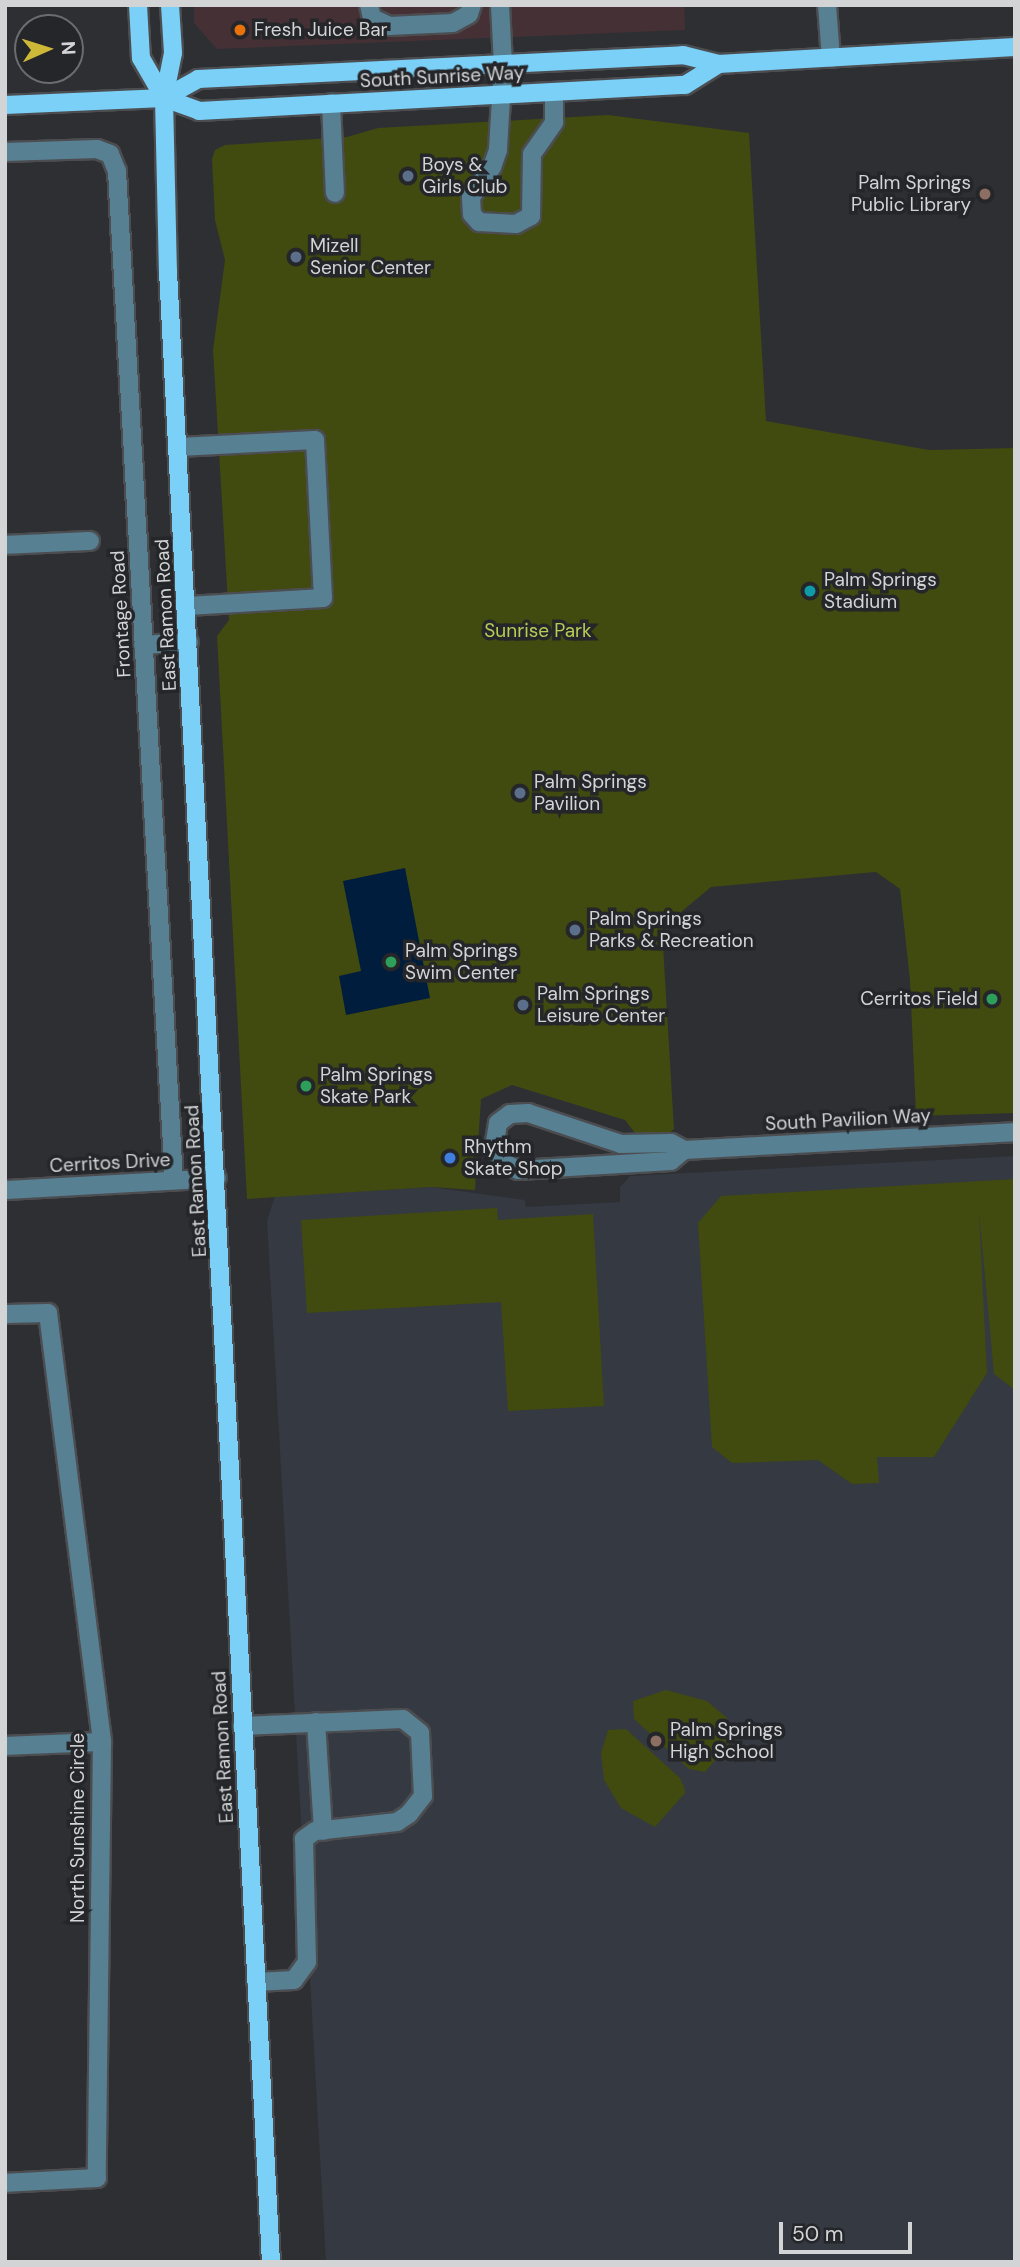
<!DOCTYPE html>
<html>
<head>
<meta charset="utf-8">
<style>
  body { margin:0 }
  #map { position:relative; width:1020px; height:2267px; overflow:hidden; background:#2d2f33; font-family:"DM Sans",sans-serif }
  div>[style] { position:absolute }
  .commercial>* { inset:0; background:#453135 }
  .built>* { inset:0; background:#343942 }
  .green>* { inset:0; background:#414a0f }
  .water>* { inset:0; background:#011d3d }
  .roads { filter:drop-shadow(2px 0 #4b4d50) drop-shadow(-2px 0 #4b4d50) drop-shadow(0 2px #4b4d50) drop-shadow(0 -2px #4b4d50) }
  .minor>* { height:18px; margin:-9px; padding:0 9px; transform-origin:9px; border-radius:9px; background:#588093 }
  .major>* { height:18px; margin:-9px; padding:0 9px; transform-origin:9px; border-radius:9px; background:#7bd0f7 }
  .dots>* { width:19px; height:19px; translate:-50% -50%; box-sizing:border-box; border:4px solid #242629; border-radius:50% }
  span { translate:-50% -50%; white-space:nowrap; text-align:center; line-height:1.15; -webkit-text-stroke:7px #242629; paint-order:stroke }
  .poi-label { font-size:19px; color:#d2d4d6 }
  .left { translate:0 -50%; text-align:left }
  .right { translate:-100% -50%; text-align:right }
  .street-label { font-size:19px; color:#d2d4d6 }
  .park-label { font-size:19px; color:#b9cd55 }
  .frame { position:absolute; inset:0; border:7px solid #d2d4d6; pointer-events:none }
  .north { position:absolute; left:14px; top:14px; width:70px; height:70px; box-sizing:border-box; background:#242629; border:2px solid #6a6c6e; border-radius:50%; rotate:87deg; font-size:19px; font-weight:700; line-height:28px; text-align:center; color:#d2d4d6 }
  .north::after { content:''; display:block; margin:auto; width:24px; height:32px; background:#ceb837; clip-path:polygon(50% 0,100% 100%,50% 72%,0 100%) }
  .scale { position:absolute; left:779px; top:2222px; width:133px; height:32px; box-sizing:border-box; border:4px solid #d2d4d6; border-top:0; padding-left:9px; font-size:21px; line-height:24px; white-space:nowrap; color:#d2d4d6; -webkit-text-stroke:5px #242629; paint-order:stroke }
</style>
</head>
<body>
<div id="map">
  <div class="commercial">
    <div style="clip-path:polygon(194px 5px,684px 5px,685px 30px,217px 49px,194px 23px)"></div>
  </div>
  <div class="built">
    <div style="clip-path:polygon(1015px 1156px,1015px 2262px,326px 2262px,267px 1221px,275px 1196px,431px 1187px,525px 1200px,526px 1207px,620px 1202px,620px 1187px,630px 1176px)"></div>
  </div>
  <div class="green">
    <div style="clip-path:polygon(608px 115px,749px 133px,766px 421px,929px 450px,1015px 448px,1015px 1113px,916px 1116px,910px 980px,900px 889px,876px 872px,711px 887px,662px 928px,674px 1129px,666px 1136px,638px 1137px,625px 1120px,512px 1085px,481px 1099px,475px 1190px,431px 1187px,247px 1199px,217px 636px,229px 620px,213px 350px,225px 260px,215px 220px,212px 159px,215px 150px,225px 145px,347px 137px,378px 128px)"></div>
    <div style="clip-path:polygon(1015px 1179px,1015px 1390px,994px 1374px,979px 1212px,987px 1373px,934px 1457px,877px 1457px,879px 1483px,852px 1484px,818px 1460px,732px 1463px,712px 1447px,698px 1223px,721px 1196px)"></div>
    <div style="clip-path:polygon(497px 1208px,498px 1220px,593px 1214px,604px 1406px,508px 1411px,501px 1302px,307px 1313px,301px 1220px)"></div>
    <div style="clip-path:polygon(666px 1690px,707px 1701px,727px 1718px,734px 1738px,705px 1772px,689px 1769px,634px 1719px,633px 1701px)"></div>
    <div style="clip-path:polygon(626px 1729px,680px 1778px,684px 1787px,685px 1793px,655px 1827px,621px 1808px,604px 1780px,601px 1753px,608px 1730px)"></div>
  </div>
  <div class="water">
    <div style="clip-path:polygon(405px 868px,430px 998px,346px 1015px,339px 976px,361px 971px,343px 881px)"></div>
  </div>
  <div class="roads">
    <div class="minor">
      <div style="left:369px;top:5px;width:13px;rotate:77deg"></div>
      <div style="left:372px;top:18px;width:19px;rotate:25deg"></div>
      <div style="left:389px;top:26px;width:64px;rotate:-2.7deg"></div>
      <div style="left:453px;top:23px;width:18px;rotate:-29deg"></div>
      <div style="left:469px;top:14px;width:9px;rotate:-72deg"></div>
      <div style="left:500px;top:5px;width:60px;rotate:87.1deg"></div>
      <div style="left:503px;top:65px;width:85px;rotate:93.4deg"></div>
      <div style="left:498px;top:150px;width:18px;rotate:109deg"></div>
      <div style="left:492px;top:167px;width:37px;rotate:125deg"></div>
      <div style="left:471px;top:197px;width:17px;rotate:87deg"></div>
      <div style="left:472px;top:214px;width:11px;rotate:49deg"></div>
      <div style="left:479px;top:222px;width:37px;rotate:3deg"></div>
      <div style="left:516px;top:224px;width:17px;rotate:-28deg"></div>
      <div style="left:531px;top:216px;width:62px;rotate:-89.1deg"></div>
      <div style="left:532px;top:154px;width:39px;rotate:-55deg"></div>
      <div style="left:554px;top:122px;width:30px;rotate:-90deg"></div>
      <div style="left:827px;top:5px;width:53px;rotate:85.7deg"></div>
      <div style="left:331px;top:103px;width:90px;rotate:87.5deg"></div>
      <div style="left:5px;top:152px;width:92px;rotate:-1.9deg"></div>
      <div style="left:97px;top:149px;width:14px;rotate:21deg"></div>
      <div style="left:110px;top:154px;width:18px;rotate:68deg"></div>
      <div style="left:117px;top:171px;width:1011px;rotate:86.77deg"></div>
      <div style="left:178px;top:447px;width:137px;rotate:-2.9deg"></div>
      <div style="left:315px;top:440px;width:158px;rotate:87.1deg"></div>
      <div style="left:323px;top:598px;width:136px;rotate:176.6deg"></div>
      <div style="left:5px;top:545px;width:85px;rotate:-2.7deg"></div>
      <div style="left:143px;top:645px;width:46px;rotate:-3.7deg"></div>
      <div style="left:684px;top:1150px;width:17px;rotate:140deg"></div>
      <div style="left:671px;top:1161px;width:153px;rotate:176.6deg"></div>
      <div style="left:518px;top:1170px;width:18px;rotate:-153deg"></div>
      <div style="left:502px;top:1162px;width:21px;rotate:-109deg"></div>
      <div style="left:495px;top:1142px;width:19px;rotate:-81deg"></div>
      <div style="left:498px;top:1123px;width:15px;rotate:-37deg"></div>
      <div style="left:510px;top:1114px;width:18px;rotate:-3deg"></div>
      <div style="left:528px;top:1113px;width:98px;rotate:18.4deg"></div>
      <div style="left:621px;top:1144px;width:50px;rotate:-1.1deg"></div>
      <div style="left:671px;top:1143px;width:15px;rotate:28deg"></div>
      <div style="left:684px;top:1150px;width:331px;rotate:-3.1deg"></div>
      <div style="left:5px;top:1190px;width:212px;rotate:-3.2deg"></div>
      <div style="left:5px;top:1314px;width:43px;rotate:-1.3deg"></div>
      <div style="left:48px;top:1313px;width:432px;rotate:82.8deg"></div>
      <div style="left:102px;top:1742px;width:436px;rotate:90.7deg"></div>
      <div style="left:97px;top:2178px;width:92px;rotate:176.9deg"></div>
      <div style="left:316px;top:1722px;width:109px;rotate:86.3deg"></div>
      <div style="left:242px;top:1726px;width:161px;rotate:-2.5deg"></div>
      <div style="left:403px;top:1719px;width:22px;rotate:39deg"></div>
      <div style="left:420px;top:1733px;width:63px;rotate:87.3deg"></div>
      <div style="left:423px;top:1796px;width:23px;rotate:128deg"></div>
      <div style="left:409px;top:1814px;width:14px;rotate:146deg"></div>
      <div style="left:397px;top:1822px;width:82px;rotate:173.7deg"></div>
      <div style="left:315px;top:1831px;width:14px;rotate:144deg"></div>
      <div style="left:304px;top:1839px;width:123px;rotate:88.6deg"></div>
      <div style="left:307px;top:1962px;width:22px;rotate:126deg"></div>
      <div style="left:294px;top:1980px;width:38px;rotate:177deg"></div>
      <div style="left:5px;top:1746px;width:97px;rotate:-2.4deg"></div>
    </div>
    <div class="major">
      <div style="left:138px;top:5px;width:53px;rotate:86.8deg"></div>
      <div style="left:141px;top:58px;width:46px;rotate:60.1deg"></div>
      <div style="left:170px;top:5px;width:48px;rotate:86.4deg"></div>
      <div style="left:173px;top:53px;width:46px;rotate:101.3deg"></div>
      <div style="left:164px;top:98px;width:173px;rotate:88.7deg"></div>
      <div style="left:168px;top:271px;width:1994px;rotate:87.04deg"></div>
      <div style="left:164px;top:98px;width:39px;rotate:-29deg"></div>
      <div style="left:198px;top:79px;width:486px;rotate:-2.8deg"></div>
      <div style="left:683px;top:55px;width:36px;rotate:14deg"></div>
      <div style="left:718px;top:64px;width:297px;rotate:-3.3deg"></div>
      <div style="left:5px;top:105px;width:159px;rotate:-2.5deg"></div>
      <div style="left:164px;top:98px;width:37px;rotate:20deg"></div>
      <div style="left:199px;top:111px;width:487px;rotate:-3.1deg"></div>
      <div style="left:685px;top:85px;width:39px;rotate:-32deg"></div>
    </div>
  </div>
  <div class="dots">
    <div style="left:240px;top:30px;background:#e8710a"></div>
    <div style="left:408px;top:176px;background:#5c6f8a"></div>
    <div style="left:985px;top:194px;background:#8d6e63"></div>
    <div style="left:296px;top:257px;background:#5c6f8a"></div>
    <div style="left:810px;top:591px;background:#0f9aa8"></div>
    <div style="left:520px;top:793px;background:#5c6f8a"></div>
    <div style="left:575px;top:930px;background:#5c6f8a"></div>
    <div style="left:391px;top:962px;background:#2e9e5b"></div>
    <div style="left:992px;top:999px;background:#2e9e5b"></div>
    <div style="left:523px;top:1005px;background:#5c6f8a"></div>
    <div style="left:306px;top:1086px;background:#2e9e5b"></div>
    <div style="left:450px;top:1158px;background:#3f7fe0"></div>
    <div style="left:656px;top:1741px;background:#8d6e63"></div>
  </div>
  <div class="poi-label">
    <span class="left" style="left:254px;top:30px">Fresh Juice Bar</span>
    <span class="left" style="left:422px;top:176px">Boys &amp;<br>Girls Club</span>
    <span class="right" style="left:971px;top:194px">Palm Springs<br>Public Library</span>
    <span class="left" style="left:310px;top:257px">Mizell<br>Senior Center</span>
    <span class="left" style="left:824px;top:591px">Palm Springs<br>Stadium</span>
    <span class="left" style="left:534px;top:793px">Palm Springs<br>Pavilion</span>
    <span class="left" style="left:589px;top:930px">Palm Springs<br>Parks &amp; Recreation</span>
    <span class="left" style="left:405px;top:962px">Palm Springs<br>Swim Center</span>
    <span class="left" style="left:537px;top:1005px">Palm Springs<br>Leisure Center</span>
    <span class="right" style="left:978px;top:999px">Cerritos Field</span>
    <span class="left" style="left:320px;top:1086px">Palm Springs<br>Skate Park</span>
    <span class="left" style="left:464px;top:1158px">Rhythm<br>Skate Shop</span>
    <span class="left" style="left:670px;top:1741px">Palm Springs<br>High School</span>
  </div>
  <div class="street-label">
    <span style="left:442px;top:77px;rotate:-3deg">South Sunrise Way</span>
    <span style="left:121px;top:614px;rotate:-93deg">Frontage Road</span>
    <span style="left:166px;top:615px;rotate:-93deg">East Ramon Road</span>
    <span style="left:848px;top:1120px;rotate:-3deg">South Pavilion Way</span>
    <span style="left:110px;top:1163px;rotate:-3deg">Cerritos Drive</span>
    <span style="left:196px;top:1181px;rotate:-93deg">East Ramon Road</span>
    <span style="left:223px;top:1747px;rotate:-93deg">East Ramon Road</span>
    <span style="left:78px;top:1828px;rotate:-90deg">North Sunshine Circle</span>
  </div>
  <div class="park-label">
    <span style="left:538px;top:631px">Sunrise Park</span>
  </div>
  <div class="frame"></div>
  <div class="north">N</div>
  <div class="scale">50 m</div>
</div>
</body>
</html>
